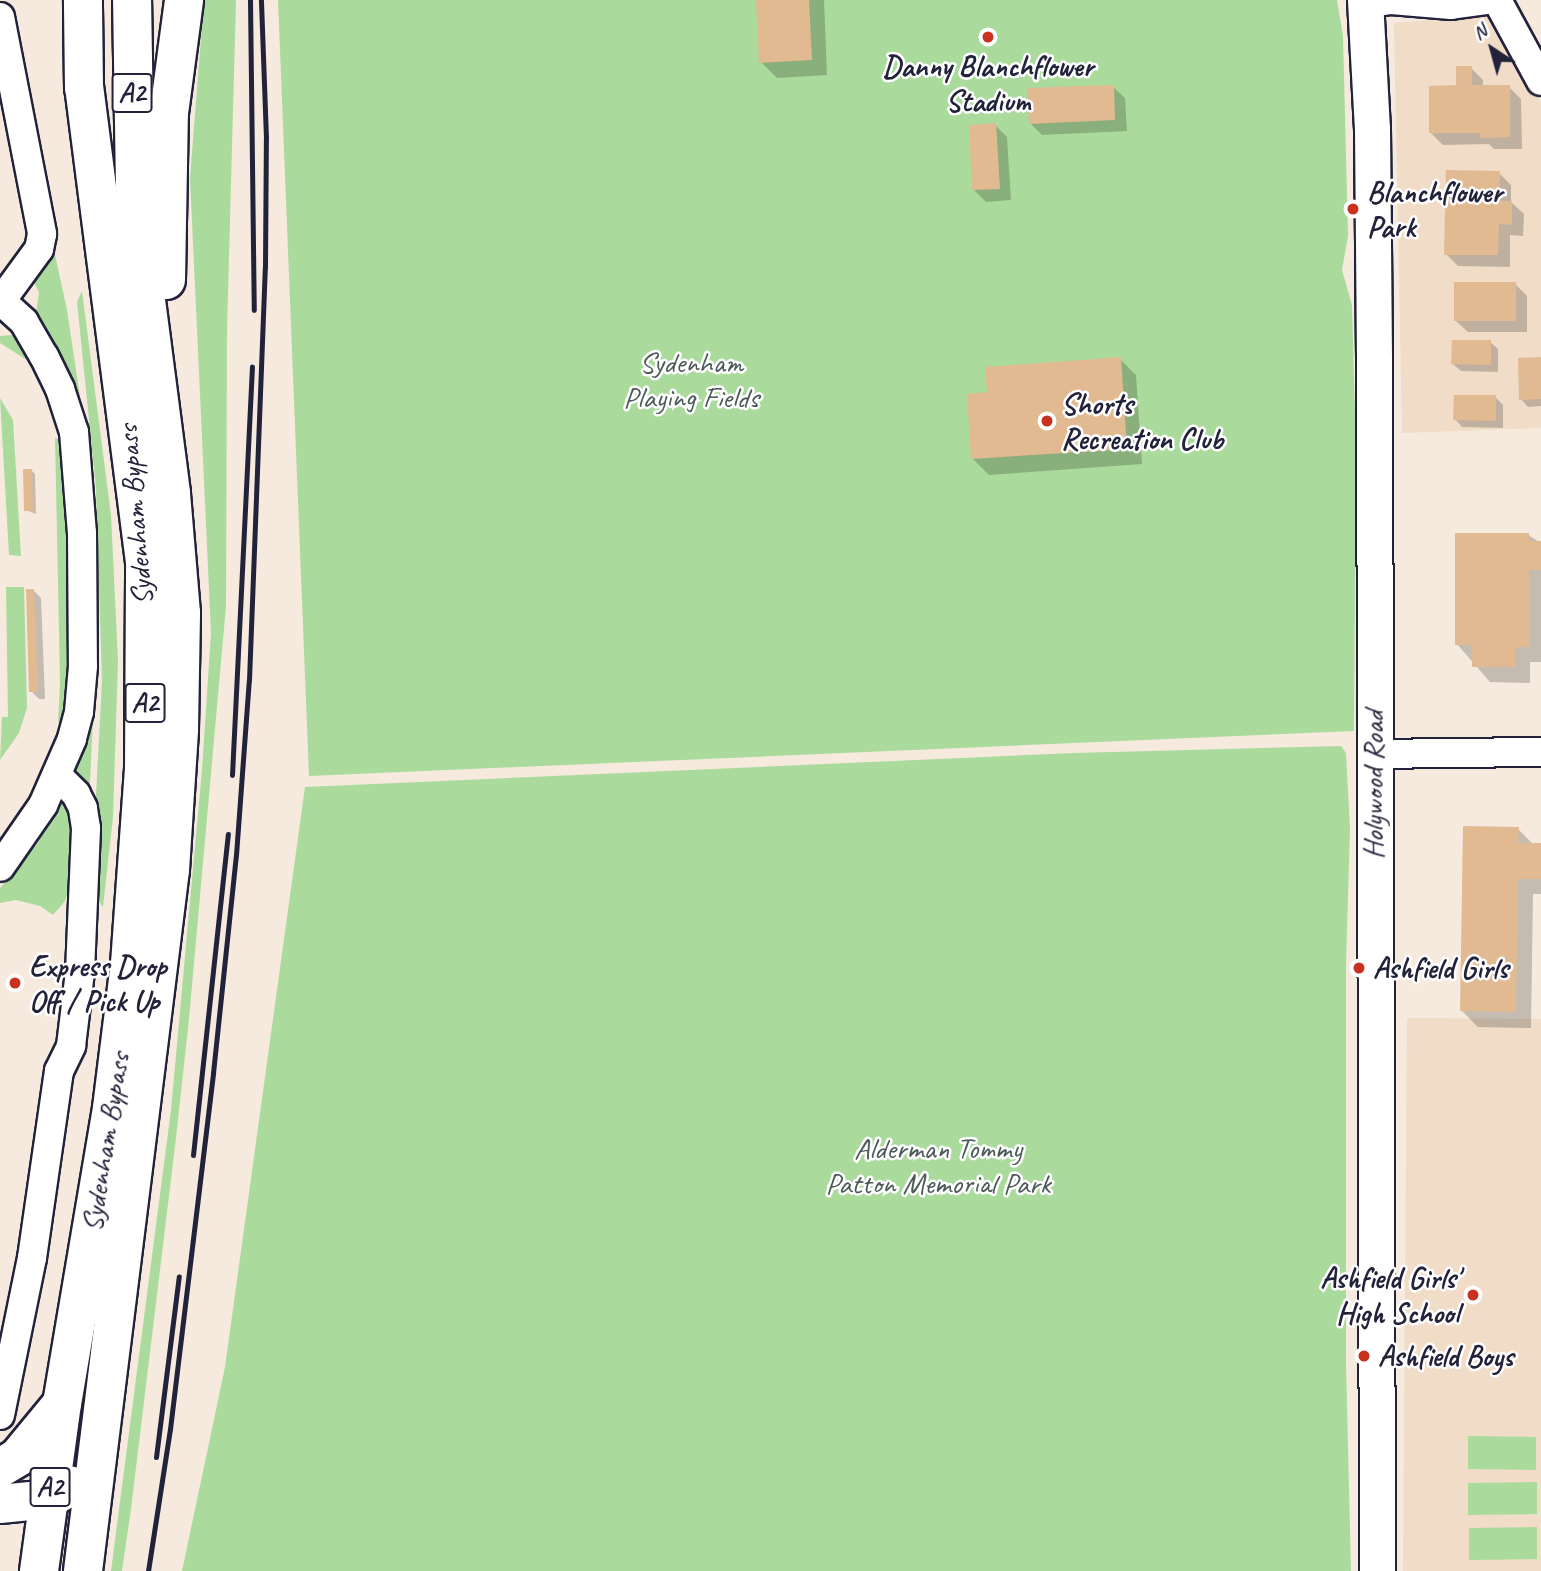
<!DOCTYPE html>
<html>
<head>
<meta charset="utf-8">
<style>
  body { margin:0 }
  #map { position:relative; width:1541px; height:1571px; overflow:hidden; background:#f6eade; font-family:Caveat,sans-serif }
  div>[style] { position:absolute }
  .built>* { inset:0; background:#f0dcc7 }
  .green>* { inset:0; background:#aadb9c }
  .shadow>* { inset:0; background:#0003 }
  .building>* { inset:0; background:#e1ba92 }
  .roads { filter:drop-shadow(2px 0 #22223b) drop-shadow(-2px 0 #22223b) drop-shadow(0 2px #22223b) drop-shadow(0 -2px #22223b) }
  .minor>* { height:28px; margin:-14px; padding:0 14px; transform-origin:14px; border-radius:14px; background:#fff }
  .major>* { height:35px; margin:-17.5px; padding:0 17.5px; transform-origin:17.5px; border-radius:17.5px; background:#fff }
  .highway>* { height:38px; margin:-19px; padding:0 19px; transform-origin:19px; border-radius:19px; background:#fff }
  .rail>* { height:5px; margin:-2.5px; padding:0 2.5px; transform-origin:2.5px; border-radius:2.5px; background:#22223b }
  .dots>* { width:19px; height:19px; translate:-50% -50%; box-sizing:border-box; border:4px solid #fff; border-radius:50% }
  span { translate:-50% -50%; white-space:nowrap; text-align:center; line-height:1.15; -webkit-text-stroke:5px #fff; paint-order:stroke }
  .shield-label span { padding:2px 5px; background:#fff; border:2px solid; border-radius:5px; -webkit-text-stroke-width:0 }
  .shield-label { font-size:28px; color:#22223b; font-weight:700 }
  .poi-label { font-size:30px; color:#22223b; font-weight:700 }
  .left { translate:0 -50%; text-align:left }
  .right { translate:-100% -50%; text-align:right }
  .park-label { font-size:30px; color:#4b5a58 }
  .street-label { font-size:30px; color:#22223b }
  .north { position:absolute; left:1457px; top:14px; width:70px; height:70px; -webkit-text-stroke:5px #fff; paint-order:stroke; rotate:324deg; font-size:19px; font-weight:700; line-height:28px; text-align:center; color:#22223b }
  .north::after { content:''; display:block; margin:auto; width:24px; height:32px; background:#22223b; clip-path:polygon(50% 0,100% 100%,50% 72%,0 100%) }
</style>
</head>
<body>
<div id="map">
  <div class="built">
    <div style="clip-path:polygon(1492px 15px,1541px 103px,1541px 428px,1402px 433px,1394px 23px)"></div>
    <div style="clip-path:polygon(1407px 1018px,1541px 1019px,1541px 1571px,1403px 1571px)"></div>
  </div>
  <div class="green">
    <div style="clip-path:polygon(204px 0,236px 0,227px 332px,226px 606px,189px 1019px,176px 1138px,131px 1509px,122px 1571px,111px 1571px,171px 1110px,202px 770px,211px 633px,190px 178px)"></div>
    <div style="clip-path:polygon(278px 0,1337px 0,1343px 36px,1348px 236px,1342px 270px,1352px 305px,1356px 448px,1354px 731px,309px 776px)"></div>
    <div style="clip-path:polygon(50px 232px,67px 310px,85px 430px,96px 655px,89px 802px,69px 778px,84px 730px,55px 350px,36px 313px,39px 292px,29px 273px)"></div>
    <div style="clip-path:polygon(82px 291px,111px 515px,118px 660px,113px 817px,103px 907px,91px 891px,102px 681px,96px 488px,77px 302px)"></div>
    <div style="clip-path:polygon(12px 335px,20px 337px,40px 379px,27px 360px,0 343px,0 336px)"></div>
    <div style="clip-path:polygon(0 398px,13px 420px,21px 556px,9px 555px)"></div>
    <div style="clip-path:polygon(55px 438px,60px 440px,67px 496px,69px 611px,69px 666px,63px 715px,58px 723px,60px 683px)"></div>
    <div style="clip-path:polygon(6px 587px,24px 587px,27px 708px,19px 733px,0 760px,2px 717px,8px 717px)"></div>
    <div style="clip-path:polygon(1341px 746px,1346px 753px,1350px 828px,1346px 965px,1346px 1364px,1351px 1571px,182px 1571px,225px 1367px,305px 787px,1074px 753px)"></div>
    <div style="clip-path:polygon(68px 799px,74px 804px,74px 872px,65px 901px,53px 915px,40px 906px,16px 900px,0 903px,0 888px,38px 843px,59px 804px)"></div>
    <div style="clip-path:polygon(1468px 1436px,1536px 1437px,1536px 1470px,1468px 1469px)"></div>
    <div style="clip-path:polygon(1537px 1482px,1537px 1514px,1468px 1515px,1468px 1483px)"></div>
    <div style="clip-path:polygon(1537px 1527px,1537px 1559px,1469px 1560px,1469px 1528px)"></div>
  </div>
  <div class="shadow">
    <div style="clip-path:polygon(758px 0,824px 0,827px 75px,777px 78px,761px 62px)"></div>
    <div style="clip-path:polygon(1471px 68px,1483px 80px,1483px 87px,1509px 87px,1521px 99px,1522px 149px,1494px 149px,1489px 144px,1443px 145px,1431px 133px)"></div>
    <div style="clip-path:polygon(1113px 87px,1125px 98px,1127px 131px,1042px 135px,1030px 123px)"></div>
    <div style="clip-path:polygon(995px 125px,1007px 137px,1011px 200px,986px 202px,974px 190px)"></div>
    <div style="clip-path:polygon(1499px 173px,1511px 185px,1511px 202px,1524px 214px,1523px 236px,1510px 235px,1510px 267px,1458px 266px,1446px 254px)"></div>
    <div style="clip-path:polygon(1515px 284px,1527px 296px,1527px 332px,1468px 332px,1456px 321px)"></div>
    <div style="clip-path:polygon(1490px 342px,1498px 349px,1498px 372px,1461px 371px,1453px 364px)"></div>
    <div style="clip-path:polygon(1120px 359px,1136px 375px,1142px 464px,989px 475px,973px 459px,989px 394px)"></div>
    <div style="clip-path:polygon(1541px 359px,1541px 406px,1528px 407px,1521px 399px)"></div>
    <div style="clip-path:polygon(1495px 397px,1503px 405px,1503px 428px,1462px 427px,1455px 419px)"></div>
    <div style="clip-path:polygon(31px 470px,35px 474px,36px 514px,26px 510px)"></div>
    <div style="clip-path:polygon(1528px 535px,1541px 543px,1541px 662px,1530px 662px,1530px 683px,1490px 682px,1457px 644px)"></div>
    <div style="clip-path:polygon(34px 591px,41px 598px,45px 699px,39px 699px,31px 691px)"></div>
    <div style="clip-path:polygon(1518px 829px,1534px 845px,1541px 845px,1541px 894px,1533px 894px,1531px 1028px,1478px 1027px,1462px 1011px)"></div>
    <div style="clip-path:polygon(1355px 961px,1359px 964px,1358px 977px,1355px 974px)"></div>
    <div style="clip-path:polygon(1356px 1351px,1361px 1354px,1360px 1364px,1356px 1360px)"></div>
  </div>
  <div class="building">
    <div style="clip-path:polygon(756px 0,809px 0,812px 60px,759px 63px)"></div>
    <div style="clip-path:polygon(1456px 66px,1472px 66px,1472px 85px,1510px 85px,1510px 137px,1480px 138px,1480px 133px,1429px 133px,1429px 86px,1456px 85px)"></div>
    <div style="clip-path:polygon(1114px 85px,1115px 120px,1029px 124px,1027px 88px)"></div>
    <div style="clip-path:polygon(996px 123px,1000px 189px,972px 190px,969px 125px)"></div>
    <div style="clip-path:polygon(1446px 170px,1500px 171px,1499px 201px,1512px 201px,1512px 225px,1499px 224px,1498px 255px,1444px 255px)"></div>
    <div style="clip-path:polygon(1454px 282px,1516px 282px,1516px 321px,1454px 321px)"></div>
    <div style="clip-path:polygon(1452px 340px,1491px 340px,1491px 365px,1451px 364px)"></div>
    <div style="clip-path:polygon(1121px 357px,1127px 449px,971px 459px,967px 394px,987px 392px,985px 367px)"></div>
    <div style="clip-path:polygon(1541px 357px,1541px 399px,1519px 400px,1518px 358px)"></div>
    <div style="clip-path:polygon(1454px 395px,1496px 395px,1496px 421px,1453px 420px)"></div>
    <div style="clip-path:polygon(23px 469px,32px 469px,33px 511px,24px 511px)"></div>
    <div style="clip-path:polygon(1455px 533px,1529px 533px,1529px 541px,1541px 541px,1541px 570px,1529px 570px,1529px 647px,1515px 647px,1515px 667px,1472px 667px,1472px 645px,1455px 645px)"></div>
    <div style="clip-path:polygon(26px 589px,34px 589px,38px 692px,29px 692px)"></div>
    <div style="clip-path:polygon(1463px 826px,1519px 827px,1518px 843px,1541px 843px,1541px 879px,1518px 879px,1516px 1012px,1460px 1011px)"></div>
  </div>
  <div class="roads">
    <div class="minor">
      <div style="left:1497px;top:0;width:92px;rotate:61.5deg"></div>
      <div style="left:1365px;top:4px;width:26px;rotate:-9deg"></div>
      <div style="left:1391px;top:0;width:60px;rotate:4.8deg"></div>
      <div style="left:1451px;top:5px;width:35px;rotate:-8deg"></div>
      <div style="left:0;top:17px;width:221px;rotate:79deg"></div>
      <div style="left:42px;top:234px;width:15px;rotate:101deg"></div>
      <div style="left:39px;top:249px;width:64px;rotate:126.2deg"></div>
      <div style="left:1px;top:301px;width:31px;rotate:42deg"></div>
      <div style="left:24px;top:322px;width:39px;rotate:60deg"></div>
      <div style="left:44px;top:356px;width:37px;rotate:64deg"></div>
      <div style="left:60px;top:389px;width:45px;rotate:72deg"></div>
      <div style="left:74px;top:432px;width:101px;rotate:85.5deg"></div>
      <div style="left:82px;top:533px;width:133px;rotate:89.6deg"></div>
      <div style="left:83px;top:666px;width:46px;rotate:95deg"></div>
      <div style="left:79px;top:712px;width:28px;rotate:105deg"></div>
      <div style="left:72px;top:739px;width:72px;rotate:113.7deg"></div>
      <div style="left:43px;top:805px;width:75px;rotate:124.7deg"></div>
      <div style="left:1372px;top:754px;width:169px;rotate:-0.7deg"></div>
      <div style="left:0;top:1415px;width:160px;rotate:-78.5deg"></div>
      <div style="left:32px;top:1258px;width:189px;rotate:-81.8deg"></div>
      <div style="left:59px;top:1071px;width:28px;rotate:-64deg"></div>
      <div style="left:71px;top:1046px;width:75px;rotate:-83.1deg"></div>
      <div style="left:80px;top:972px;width:144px;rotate:-87.6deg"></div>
      <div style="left:86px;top:828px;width:20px;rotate:-99deg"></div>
      <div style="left:83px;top:808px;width:16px;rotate:-117deg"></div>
      <div style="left:76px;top:794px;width:27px;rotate:-135deg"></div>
    </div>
    <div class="major">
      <div style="left:1365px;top:0;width:128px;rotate:86.9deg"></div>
      <div style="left:1372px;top:128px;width:230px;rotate:89.5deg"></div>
      <div style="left:1374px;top:358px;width:1213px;rotate:89.86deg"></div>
    </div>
    <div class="highway">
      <div style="left:166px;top:280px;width:167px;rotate:-89deg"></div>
      <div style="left:169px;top:113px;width:114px;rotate:-82.4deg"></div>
      <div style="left:0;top:1468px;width:21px;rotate:-31deg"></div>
      <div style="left:18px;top:1457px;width:67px;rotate:-50.4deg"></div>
      <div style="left:0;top:1504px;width:49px;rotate:-5.8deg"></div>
      <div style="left:49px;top:1499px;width:26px;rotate:-31deg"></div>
      <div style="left:39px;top:1571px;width:169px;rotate:-82.2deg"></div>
      <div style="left:62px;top:1404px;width:300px;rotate:-80.4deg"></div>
      <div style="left:112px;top:1108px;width:145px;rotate:-82.9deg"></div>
      <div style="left:130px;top:964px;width:196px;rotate:-85.9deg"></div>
      <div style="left:144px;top:768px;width:206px;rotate:-89.7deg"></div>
      <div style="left:145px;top:562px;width:478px;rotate:-97.3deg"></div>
      <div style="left:84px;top:88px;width:88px;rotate:-90.7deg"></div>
      <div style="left:83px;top:1571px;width:706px;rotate:-82.93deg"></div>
      <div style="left:170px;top:870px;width:141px;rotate:-86.3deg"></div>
      <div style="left:179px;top:729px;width:116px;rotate:-89deg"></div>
      <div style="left:181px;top:613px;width:120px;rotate:-94.8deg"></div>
      <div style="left:171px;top:493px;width:218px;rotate:-97.4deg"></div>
      <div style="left:143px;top:277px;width:90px;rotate:-95.1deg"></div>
      <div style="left:135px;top:187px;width:187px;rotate:-90.9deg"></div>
    </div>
  </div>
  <div class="rail">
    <div style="left:250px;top:0;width:310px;rotate:89.3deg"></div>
    <div style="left:232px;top:775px;width:409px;rotate:-87.2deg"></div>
    <div style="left:193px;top:1155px;width:323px;rotate:-83.8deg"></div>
    <div style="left:156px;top:1457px;width:182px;rotate:-82.8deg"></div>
    <div style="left:148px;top:1571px;width:144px;rotate:-81.2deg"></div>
    <div style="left:170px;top:1429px;width:359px;rotate:-83.1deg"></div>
    <div style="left:213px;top:1073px;width:219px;rotate:-84deg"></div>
    <div style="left:236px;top:855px;width:175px;rotate:-85.8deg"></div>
    <div style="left:249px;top:680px;width:413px;rotate:-87.8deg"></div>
    <div style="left:265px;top:267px;width:129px;rotate:-89.6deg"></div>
    <div style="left:266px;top:138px;width:138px;rotate:-92.1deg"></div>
  </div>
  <div class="dots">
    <div style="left:988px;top:37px;background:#c8321e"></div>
    <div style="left:1353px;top:209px;background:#c8321e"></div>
    <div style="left:1047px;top:421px;background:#c8321e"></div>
    <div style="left:1359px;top:968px;background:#c8321e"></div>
    <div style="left:15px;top:983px;background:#c8321e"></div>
    <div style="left:1473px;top:1295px;background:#c8321e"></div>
    <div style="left:1364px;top:1356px;background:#c8321e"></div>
  </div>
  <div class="shield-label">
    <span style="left:132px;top:93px">A2</span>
    <span style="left:145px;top:703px">A2</span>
    <span style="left:50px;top:1487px">A2</span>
  </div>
  <div class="poi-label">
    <span style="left:988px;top:83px">Danny Blanchflower<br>Stadium</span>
    <span class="left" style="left:1367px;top:209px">Blanchflower<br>Park</span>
    <span class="left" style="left:1061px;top:421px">Shorts<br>Recreation Club</span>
    <span class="left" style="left:29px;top:983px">Express Drop<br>Off / Pick Up</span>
    <span class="left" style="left:1373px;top:968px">Ashfield Girls</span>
    <span class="right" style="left:1459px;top:1295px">Ashfield Girls'<br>High School</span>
    <span class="left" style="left:1378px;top:1356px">Ashfield Boys</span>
  </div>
  <div class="park-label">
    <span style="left:691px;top:379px">Sydenham<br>Playing Fields</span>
    <span style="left:938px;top:1165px">Alderman Tommy<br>Patton Memorial Park</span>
  </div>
  <div class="street-label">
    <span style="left:135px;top:515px;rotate:-95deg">Sydenham Bypass</span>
    <span style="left:1373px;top:785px;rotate:-90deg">Holywood Road</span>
    <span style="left:105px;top:1142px;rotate:-81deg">Sydenham Bypass</span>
  </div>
  <div class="north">N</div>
</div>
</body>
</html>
